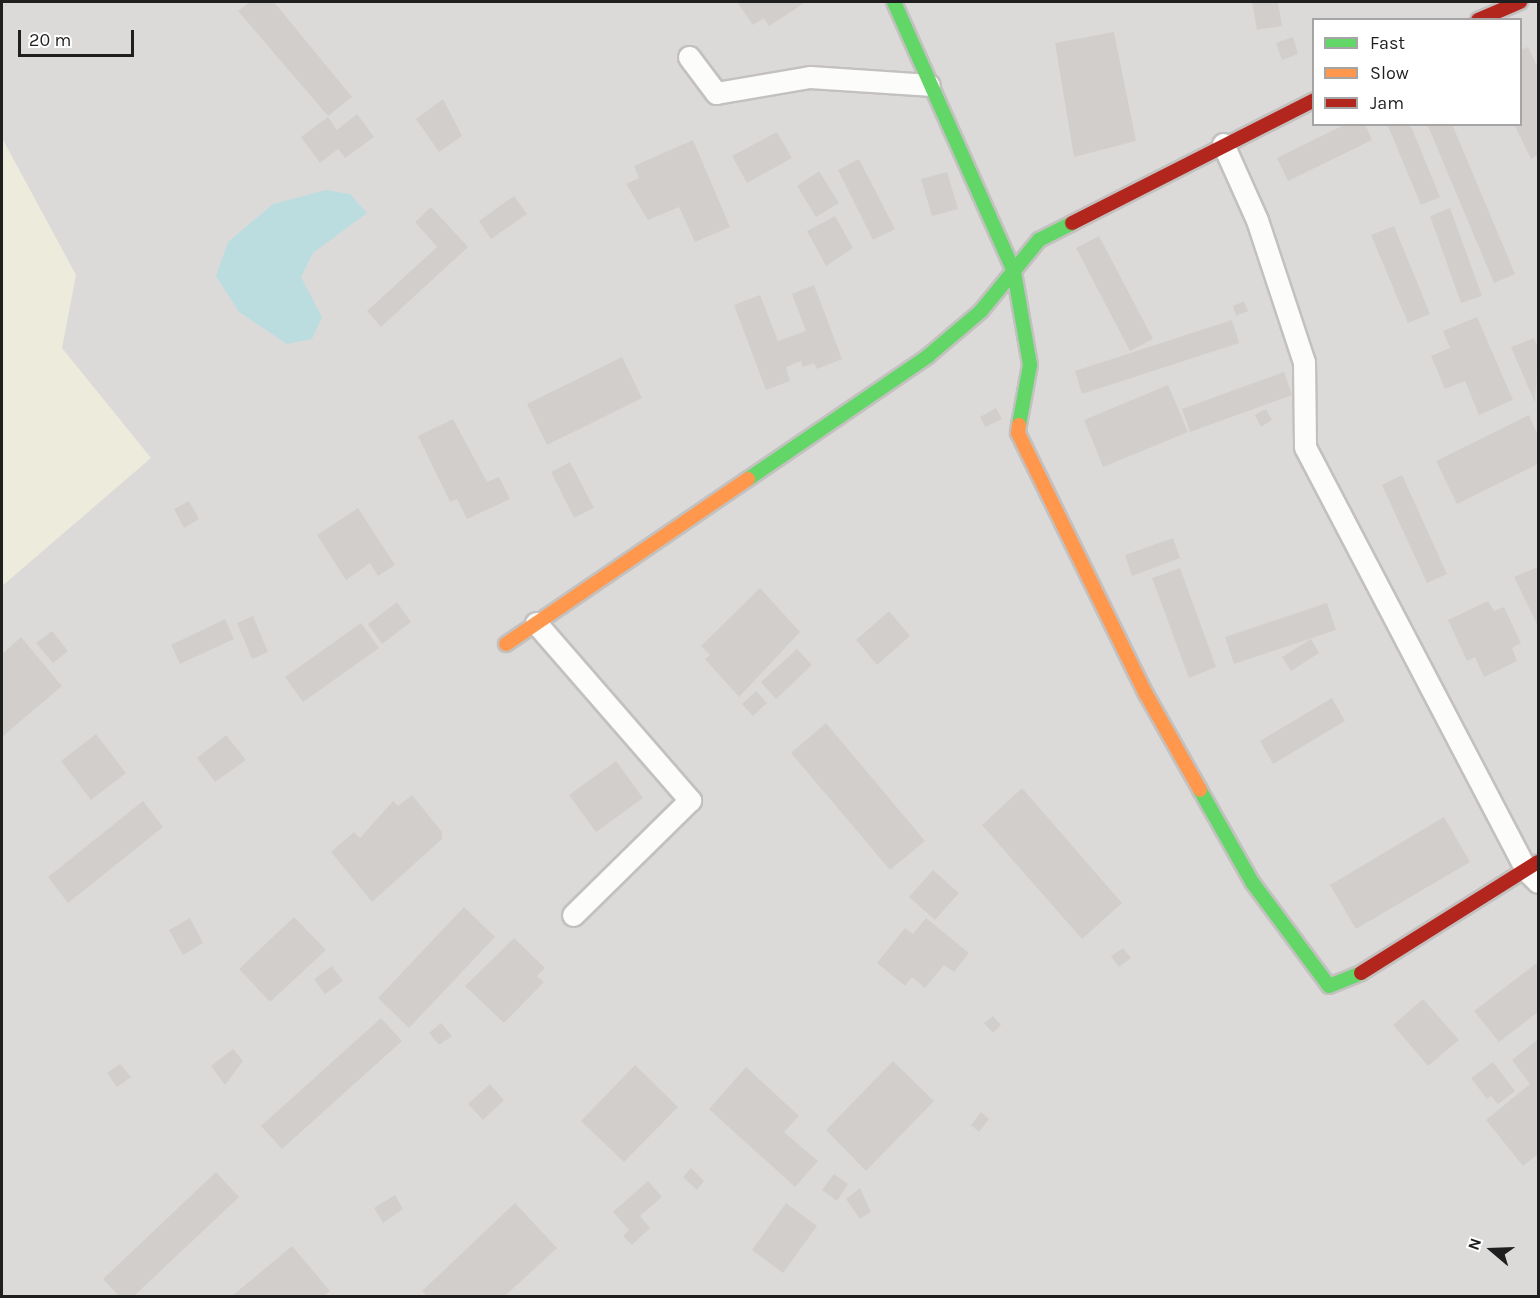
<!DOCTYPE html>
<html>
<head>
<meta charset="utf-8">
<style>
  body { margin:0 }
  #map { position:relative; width:1540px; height:1298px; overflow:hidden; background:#edeae7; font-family:Karla,sans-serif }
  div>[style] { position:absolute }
  .residential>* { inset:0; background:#dcdad9 }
  .farmland>* { inset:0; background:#edebdb }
  .water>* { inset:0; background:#bcdddf }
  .building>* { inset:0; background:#d2cecc }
  .roads { filter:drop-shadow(2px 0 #c3c1c0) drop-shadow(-2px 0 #c3c1c0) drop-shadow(0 2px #c3c1c0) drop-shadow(0 -2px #c3c1c0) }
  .lane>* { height:21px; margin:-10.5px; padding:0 10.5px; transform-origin:10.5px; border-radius:10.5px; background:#fcfcfb }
  .fast>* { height:14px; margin:-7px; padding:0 7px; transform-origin:7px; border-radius:7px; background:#63d668 }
  .slow>* { height:14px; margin:-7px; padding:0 7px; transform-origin:7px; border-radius:7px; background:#ff974d }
  .jam>* { height:14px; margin:-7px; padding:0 7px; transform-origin:7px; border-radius:7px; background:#b3261e }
  span { translate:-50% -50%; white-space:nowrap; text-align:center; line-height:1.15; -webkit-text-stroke:6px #fff; paint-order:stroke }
  .frame { position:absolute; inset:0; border:3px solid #1f1f1f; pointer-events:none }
  .legend { position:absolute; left:1312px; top:18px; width:210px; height:108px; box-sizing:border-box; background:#fff; border:2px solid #a5a5a5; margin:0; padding:8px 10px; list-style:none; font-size:18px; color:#1f1f1f }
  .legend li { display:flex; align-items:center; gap:12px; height:30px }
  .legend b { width:30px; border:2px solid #a5a5a5 }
  .north { position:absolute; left:1462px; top:1220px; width:60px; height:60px; -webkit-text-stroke:4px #fff; paint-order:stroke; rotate:289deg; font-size:16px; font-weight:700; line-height:24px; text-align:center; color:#1f1f1f }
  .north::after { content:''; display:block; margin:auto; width:21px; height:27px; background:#1f1f1f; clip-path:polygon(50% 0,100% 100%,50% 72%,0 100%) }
  .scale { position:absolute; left:18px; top:30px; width:116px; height:27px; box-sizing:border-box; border:3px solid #1f1f1f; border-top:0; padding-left:8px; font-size:18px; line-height:21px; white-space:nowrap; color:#1f1f1f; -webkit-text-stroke:4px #fff; paint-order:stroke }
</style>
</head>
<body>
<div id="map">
  <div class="residential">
    <div style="clip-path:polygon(evenodd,2px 2px,1538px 2px,1538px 1296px,2px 1296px,2px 2px,1314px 20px,1520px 20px,1520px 124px,1314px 124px,1314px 20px)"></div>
  </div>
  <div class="farmland">
    <div style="clip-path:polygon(2px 138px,76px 275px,62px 348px,151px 458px,2px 586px)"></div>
  </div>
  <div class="water">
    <div style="clip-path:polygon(326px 190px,350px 194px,367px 213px,313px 253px,301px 277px,322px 317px,312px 339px,287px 344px,239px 312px,216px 276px,228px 242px,273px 204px)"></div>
  </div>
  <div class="building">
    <div style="clip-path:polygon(250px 2px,274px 2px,352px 97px,328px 116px,238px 11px)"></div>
    <div style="clip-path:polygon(737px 2px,806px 2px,769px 26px,764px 18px,753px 25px)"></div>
    <div style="clip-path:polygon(1252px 2px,1278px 2px,1282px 26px,1257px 30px)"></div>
    <div style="clip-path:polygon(1114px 32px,1136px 141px,1074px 157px,1055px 43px)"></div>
    <div style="clip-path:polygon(1293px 37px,1298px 54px,1282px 60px,1276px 43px)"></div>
    <div style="clip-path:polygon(1528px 47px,1538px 68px,1538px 155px,1531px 159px,1514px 124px,1520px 124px,1520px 50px)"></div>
    <div style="clip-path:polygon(443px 99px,462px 136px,439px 152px,416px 119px)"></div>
    <div style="clip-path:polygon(357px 114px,374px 137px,345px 158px,338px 149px,320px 163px,301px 137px,328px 117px,337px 130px)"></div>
    <div style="clip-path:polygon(1346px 124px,1365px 124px,1372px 140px,1288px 181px,1277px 158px)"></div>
    <div style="clip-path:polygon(1387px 124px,1410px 124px,1440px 197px,1421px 205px)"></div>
    <div style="clip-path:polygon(1427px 124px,1452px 124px,1515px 274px,1494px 283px)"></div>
    <div style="clip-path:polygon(777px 132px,792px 158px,747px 183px,732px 156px)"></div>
    <div style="clip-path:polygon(693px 140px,730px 227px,695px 242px,679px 207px,648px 220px,626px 184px,639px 178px,634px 166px)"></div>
    <div style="clip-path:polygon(859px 159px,895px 229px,873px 240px,838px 170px)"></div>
    <div style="clip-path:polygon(819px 171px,839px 203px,816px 217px,797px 186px)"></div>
    <div style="clip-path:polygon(947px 172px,958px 209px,932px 216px,921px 179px)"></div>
    <div style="clip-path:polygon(514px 196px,527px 214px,491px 239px,479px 221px)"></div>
    <div style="clip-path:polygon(431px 207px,468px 247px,381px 327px,367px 311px,437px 247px,415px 222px)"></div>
    <div style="clip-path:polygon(1450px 208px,1482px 296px,1461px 303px,1430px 216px)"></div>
    <div style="clip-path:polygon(835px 216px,853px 248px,826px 266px,807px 231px)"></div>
    <div style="clip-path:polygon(1394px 226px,1430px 314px,1408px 323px,1371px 235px)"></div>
    <div style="clip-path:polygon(1099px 236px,1153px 339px,1130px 351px,1076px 248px)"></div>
    <div style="clip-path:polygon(814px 285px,842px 359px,817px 369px,814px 363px,803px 367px,801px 361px,786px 367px,790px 381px,766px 390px,734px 305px,760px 295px,778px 341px,806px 331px,792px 294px)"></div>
    <div style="clip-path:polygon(1244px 301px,1248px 311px,1236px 316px,1233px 306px)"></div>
    <div style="clip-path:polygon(1477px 317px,1513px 400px,1479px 415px,1465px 381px,1445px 389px,1431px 356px,1450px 348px,1443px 331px)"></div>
    <div style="clip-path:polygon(1232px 320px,1239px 343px,1082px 394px,1075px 371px)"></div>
    <div style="clip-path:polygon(1534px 338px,1538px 348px,1535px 403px,1511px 347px)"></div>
    <div style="clip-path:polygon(622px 357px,642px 398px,547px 445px,527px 404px)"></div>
    <div style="clip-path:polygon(1284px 372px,1292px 395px,1190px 432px,1182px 409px)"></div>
    <div style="clip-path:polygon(1168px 385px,1188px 432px,1103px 467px,1084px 420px)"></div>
    <div style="clip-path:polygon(996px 408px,1002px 419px,985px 427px,980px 417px)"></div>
    <div style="clip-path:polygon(1266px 409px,1272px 420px,1261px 427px,1255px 415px)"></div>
    <div style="clip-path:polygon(1529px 415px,1538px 436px,1538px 464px,1457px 504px,1436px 461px)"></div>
    <div style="clip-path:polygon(453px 419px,487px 482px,499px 477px,510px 499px,467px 519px,457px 499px,450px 502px,418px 436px)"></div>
    <div style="clip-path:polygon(570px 462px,594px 508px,574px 518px,551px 472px)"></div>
    <div style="clip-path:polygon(1402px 475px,1447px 574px,1427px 583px,1382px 485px)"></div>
    <div style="clip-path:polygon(189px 501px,199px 519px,184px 528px,174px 509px)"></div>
    <div style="clip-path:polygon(358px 508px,395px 565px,378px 576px,370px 563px,346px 580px,317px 535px)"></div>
    <div style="clip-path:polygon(1173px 538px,1180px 558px,1132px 576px,1125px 555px)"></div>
    <div style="clip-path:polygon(1538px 567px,1538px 626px,1514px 577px)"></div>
    <div style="clip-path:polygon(1180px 568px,1216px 667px,1189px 678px,1152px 578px)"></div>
    <div style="clip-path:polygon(760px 588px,800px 632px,739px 697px,705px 659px,710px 655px,701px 646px)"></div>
    <div style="clip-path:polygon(1488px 601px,1494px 611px,1504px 607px,1521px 643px,1512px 648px,1517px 661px,1484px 677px,1475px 657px,1467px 661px,1448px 620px)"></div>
    <div style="clip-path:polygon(397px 602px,411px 622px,382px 644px,368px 624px)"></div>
    <div style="clip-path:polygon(1327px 603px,1336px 630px,1234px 664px,1225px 637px)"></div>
    <div style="clip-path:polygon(889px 611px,910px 636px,877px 665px,856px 640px)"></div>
    <div style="clip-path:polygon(253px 616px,268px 652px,252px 659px,237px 623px)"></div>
    <div style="clip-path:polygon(225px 619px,234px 639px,180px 664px,171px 645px)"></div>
    <div style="clip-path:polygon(361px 623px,379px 648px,303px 702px,285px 677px)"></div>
    <div style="clip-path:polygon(52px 631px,68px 651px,53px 663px,36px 643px)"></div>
    <div style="clip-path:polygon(21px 637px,62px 686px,2px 737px,2px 654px)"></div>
    <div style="clip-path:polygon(1311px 639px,1319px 653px,1291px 671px,1282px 657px)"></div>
    <div style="clip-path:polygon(797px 649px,812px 665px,776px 699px,761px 682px)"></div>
    <div style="clip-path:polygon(756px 691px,767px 703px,753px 716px,742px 704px)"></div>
    <div style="clip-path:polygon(1332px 698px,1345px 721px,1273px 764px,1260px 741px)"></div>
    <div style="clip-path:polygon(826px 723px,925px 841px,890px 870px,791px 753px)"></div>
    <div style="clip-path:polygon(96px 734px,126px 773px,91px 800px,61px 761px)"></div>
    <div style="clip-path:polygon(226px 735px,246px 760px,215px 782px,197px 758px)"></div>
    <div style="clip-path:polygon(616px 761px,643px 798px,596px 832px,569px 795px)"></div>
    <div style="clip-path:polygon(1022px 788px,1122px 903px,1082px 939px,982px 825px)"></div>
    <div style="clip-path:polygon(412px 795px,442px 832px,442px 839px,372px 902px,331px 852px,354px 832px,360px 838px,393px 801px,398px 806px)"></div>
    <div style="clip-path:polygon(143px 801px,163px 827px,68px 903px,48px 877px)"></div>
    <div style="clip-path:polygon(1444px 817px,1470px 862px,1356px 929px,1330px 885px)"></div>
    <div style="clip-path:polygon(933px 870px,959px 893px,935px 920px,909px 897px)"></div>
    <div style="clip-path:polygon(464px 907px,495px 937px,409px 1028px,378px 998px)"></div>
    <div style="clip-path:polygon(294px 917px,326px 950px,270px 1002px,239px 969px)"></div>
    <div style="clip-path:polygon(190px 918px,203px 943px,183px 955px,169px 930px)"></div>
    <div style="clip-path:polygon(926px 918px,969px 953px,954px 972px,944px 965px,925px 988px,912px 977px,905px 986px,877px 963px,905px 928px,913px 934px)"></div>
    <div style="clip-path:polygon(514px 938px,545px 968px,537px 976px,544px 982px,504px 1023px,465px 986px)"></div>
    <div style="clip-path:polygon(1123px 948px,1131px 958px,1119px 967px,1111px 956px)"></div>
    <div style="clip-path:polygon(1538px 962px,1538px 1012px,1499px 1042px,1474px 1011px)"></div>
    <div style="clip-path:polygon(332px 966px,343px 981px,325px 994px,314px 979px)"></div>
    <div style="clip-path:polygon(1423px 999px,1459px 1040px,1428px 1066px,1393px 1025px)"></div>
    <div style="clip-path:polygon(993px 1016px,1001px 1025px,993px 1033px,984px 1023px)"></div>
    <div style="clip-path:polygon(381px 1018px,402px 1041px,282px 1149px,261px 1126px)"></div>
    <div style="clip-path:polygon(441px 1023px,452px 1036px,439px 1045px,429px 1033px)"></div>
    <div style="clip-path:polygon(1538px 1039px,1538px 1154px,1523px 1166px,1486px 1120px,1530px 1084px,1512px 1060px)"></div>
    <div style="clip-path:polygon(233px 1049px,243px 1061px,225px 1085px,211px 1066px)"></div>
    <div style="clip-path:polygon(893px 1061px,934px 1101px,866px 1171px,826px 1130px)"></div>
    <div style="clip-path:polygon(1493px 1062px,1515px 1091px,1498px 1104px,1491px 1096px,1487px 1099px,1471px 1078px)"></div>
    <div style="clip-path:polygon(120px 1064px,131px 1077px,117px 1087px,107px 1073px)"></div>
    <div style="clip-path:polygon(635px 1065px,678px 1107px,624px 1162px,581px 1121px)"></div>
    <div style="clip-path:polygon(746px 1067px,799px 1116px,784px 1132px,818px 1161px,795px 1187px,709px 1109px)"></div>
    <div style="clip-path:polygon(490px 1084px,504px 1100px,483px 1120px,468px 1104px)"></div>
    <div style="clip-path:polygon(981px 1112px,989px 1119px,979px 1132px,971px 1125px)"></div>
    <div style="clip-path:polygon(691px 1168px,704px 1181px,697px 1190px,683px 1177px)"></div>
    <div style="clip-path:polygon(216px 1172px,239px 1197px,134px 1296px,119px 1296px,103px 1279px)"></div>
    <div style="clip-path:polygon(834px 1174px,848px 1184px,837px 1201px,822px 1190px)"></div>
    <div style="clip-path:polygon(648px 1181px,662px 1197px,640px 1216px,650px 1228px,632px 1245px,623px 1236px,629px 1230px,613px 1212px)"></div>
    <div style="clip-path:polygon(860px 1188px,871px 1212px,860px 1219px,846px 1199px)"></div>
    <div style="clip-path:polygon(395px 1195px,403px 1209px,383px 1223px,374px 1208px)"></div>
    <div style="clip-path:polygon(515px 1203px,557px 1248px,505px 1296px,427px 1296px,422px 1291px)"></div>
    <div style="clip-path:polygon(786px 1203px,817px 1226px,783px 1273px,752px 1250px)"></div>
    <div style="clip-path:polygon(292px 1246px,330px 1291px,323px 1296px,232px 1296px)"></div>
  </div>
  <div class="roads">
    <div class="lane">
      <div style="left:689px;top:57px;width:45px;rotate:53.1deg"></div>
      <div style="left:716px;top:93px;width:95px;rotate:-9.7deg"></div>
      <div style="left:810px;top:77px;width:119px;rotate:3.8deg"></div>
      <div style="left:1223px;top:144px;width:83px;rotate:65.9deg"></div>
      <div style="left:1257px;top:220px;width:150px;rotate:71.7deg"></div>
      <div style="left:1304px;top:362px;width:85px;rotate:89.3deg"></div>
      <div style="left:1305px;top:447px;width:477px;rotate:62.4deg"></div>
      <div style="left:1526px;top:870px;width:17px;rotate:45deg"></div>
      <div style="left:536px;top:623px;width:235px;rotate:49deg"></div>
      <div style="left:690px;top:800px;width:164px;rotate:135.5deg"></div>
    </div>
    <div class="fast">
      <div style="left:894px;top:2px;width:295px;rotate:66deg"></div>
      <div style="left:1014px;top:272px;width:94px;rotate:80.2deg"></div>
      <div style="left:1030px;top:365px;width:61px;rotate:100.4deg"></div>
      <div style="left:748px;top:479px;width:218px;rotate:-34.3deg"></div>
      <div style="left:928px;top:356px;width:70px;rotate:-40.3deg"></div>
      <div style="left:981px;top:311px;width:92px;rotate:-50.8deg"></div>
      <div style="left:1039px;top:240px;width:37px;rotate:-27deg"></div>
      <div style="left:1200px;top:790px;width:106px;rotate:60.5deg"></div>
      <div style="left:1252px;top:882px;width:129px;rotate:53.5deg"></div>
      <div style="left:1329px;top:986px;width:35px;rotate:-22deg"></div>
    </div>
    <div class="slow">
      <div style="left:1019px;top:425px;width:8px;rotate:97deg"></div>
      <div style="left:1018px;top:433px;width:291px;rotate:63.9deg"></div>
      <div style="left:1146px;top:694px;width:110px;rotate:60.6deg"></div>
      <div style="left:506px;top:644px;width:293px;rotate:-34.3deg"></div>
    </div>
    <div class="jam">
      <div style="left:1478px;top:20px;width:46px;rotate:-23.2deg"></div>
      <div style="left:1072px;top:223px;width:271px;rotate:-26.9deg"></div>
      <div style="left:1361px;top:973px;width:209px;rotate:-32.1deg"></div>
    </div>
  </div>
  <div class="frame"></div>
  <ul class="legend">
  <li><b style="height:8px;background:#63d668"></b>Fast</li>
  <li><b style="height:8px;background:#ff974d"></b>Slow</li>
  <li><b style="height:8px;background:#b3261e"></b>Jam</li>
  </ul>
  <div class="north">N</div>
  <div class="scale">20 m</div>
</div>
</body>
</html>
